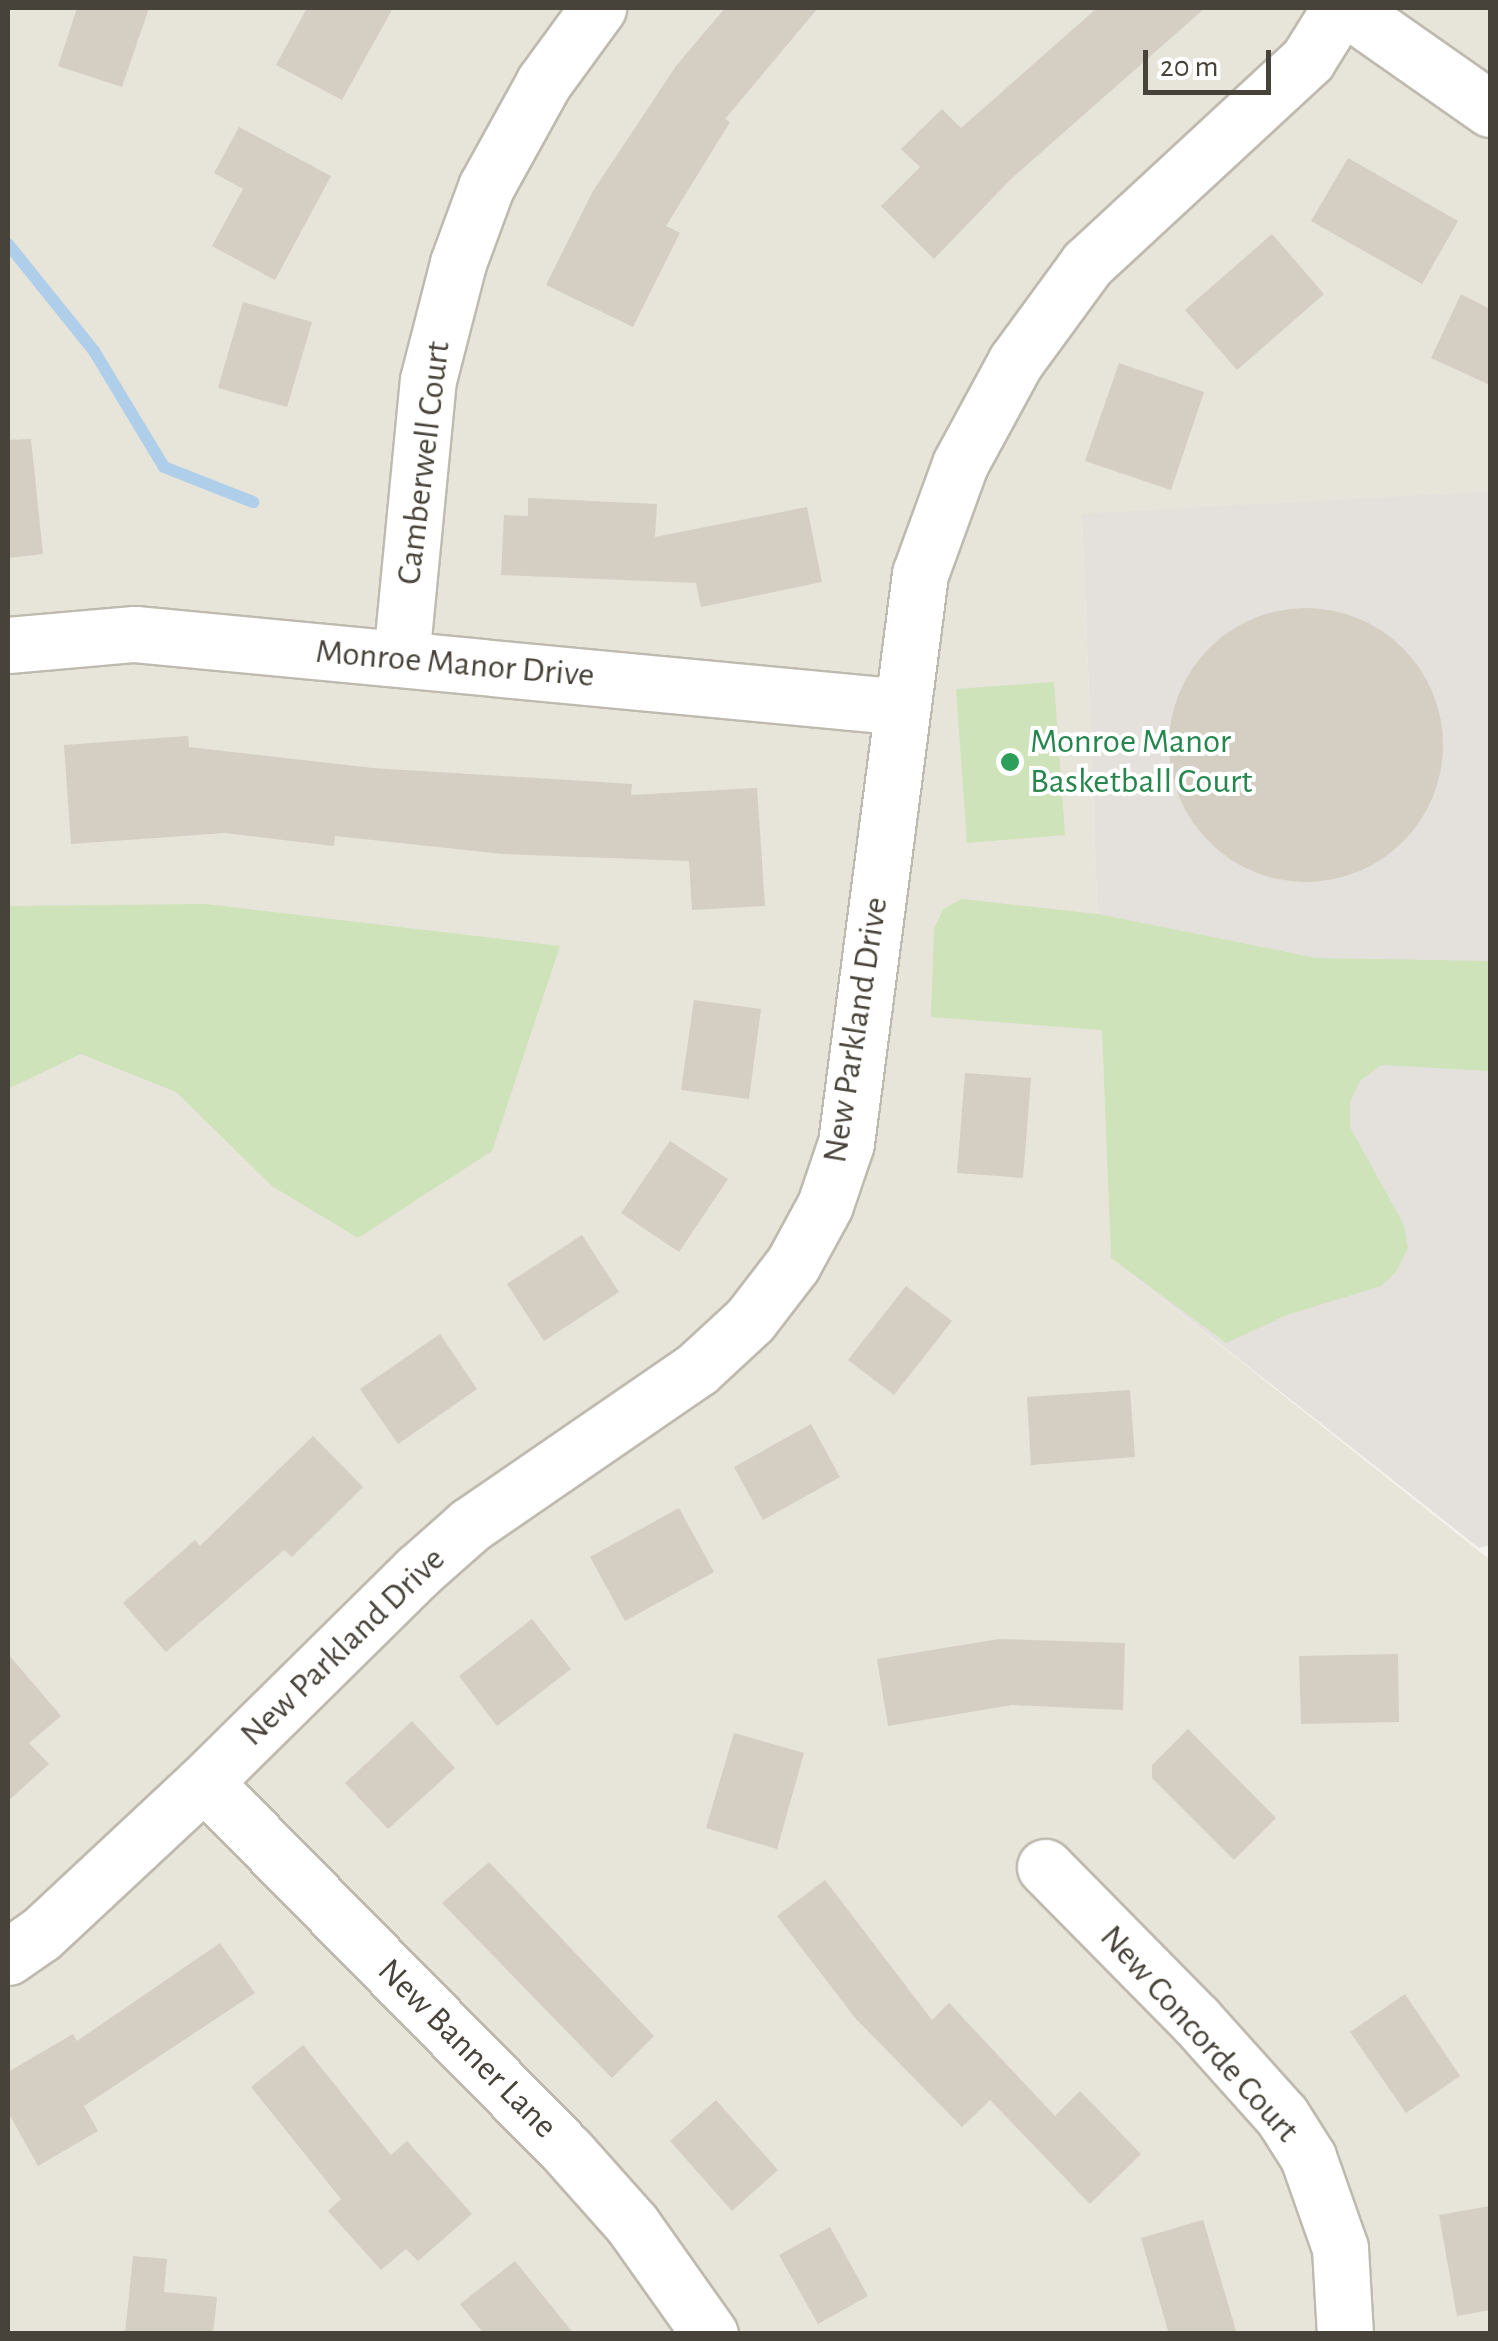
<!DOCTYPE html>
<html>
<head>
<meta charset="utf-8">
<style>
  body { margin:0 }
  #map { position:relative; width:1498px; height:2341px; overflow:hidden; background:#f4f2ec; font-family:"Alegreya Sans",sans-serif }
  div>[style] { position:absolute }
  .residential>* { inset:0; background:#e7e4da }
  .industrial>* { inset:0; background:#e4e1dd }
  .green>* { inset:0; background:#cee3b9 }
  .stream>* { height:12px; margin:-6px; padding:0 6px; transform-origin:6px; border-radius:6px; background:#afcee9 }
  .building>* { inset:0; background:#d5cec2 }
  .round { border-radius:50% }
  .roads { filter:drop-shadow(2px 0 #bfbaaf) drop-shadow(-2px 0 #bfbaaf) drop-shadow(0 2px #bfbaaf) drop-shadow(0 -2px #bfbaaf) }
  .minor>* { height:55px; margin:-27.5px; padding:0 27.5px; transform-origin:27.5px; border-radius:27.5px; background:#fff }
  .dots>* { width:28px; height:28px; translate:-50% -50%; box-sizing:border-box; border:5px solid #fff; border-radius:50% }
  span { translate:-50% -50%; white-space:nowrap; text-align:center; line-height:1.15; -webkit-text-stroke:8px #fff; paint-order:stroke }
  .street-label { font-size:35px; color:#48433a }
  .leisure-label { font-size:35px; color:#27864d }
  .left { translate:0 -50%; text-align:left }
  .frame { position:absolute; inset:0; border:10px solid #48433a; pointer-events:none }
  .scale { position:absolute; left:1143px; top:50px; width:128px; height:45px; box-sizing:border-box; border:5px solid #48433a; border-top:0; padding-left:12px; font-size:30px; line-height:35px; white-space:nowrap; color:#48433a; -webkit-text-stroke:8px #fff; paint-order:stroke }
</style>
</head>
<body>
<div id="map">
  <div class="residential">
    <div style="clip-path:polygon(8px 8px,1490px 8px,1490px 491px,1082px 515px,1111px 1258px,1490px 1560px,1490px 2333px,8px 2334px)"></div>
  </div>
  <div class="industrial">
    <div style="clip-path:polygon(1490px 491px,1490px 1545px,1479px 1548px,1111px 1258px,1082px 514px)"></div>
  </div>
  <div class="green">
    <div style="clip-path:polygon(1054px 682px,1065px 835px,967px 843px,956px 689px)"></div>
    <div style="clip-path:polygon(962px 899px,1098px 914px,1316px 958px,1490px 961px,1490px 1071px,1381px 1065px,1360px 1081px,1350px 1102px,1350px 1127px,1404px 1225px,1408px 1248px,1396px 1272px,1381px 1286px,1287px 1315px,1226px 1343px,1111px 1258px,1102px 1030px,931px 1017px,934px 929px,943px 909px)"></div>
    <div style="clip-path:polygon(206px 904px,560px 946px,492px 1151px,358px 1238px,272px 1186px,176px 1092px,81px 1054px,8px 1089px,8px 906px)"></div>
  </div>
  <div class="stream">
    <div style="left:8px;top:244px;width:137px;rotate:51.2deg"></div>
    <div style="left:94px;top:351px;width:135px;rotate:58.9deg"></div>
    <div style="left:164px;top:467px;width:96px;rotate:21.5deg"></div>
  </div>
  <div class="building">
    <div style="clip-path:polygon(77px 8px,149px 8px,122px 87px,58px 66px)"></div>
    <div style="clip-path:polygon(307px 8px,393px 8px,342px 100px,276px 65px)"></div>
    <div style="clip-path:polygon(725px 8px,818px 8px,725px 119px,730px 122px,666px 226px,680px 233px,633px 327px,546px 285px,593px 191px,676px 66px)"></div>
    <div style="clip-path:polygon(1097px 8px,1205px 8px,1011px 179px,934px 259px,881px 206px,920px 167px,901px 149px,942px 109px,961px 128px)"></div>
    <div style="clip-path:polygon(239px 127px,331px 176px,275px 280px,212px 246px,243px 189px,214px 173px)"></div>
    <div style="clip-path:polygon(1348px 158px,1458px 221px,1422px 284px,1311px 221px)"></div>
    <div style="clip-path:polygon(1272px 234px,1324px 294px,1237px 370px,1185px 310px)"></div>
    <div style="clip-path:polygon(1461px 294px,1490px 309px,1490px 385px,1431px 358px)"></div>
    <div style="clip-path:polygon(243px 302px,312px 322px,287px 407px,218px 388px)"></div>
    <div style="clip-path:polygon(1119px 363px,1204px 392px,1171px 490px,1085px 461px)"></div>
    <div style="clip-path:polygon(31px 439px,43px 554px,8px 558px,8px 440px)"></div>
    <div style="clip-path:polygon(528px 498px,657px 504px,655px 537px,807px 507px,822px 582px,701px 607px,696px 583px,501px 575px,504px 515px,528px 516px)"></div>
    <div class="round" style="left:1169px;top:608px;width:274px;height:274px"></div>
    <div style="clip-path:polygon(188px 736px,189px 747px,372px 768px,632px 784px,631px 795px,757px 788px,765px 906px,692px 910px,689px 861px,503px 854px,335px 836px,334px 846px,225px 833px,71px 844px,64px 745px)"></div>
    <div style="clip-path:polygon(694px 1000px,761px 1009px,749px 1099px,681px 1090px)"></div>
    <div style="clip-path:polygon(965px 1073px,1031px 1078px,1023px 1178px,957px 1173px)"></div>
    <div style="clip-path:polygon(670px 1141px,728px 1179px,679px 1252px,621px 1213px)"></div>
    <div style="clip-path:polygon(582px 1235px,619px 1292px,544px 1341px,507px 1284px)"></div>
    <div style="clip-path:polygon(906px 1286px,952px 1321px,894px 1395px,848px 1360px)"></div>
    <div style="clip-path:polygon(440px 1334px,477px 1389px,398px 1444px,360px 1389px)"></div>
    <div style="clip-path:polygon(1130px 1390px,1135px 1457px,1031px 1465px,1027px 1397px)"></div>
    <div style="clip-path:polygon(811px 1424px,840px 1477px,763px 1520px,734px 1467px)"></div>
    <div style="clip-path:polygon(313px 1436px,363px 1487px,292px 1557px,284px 1550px,166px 1652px,123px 1603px,195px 1540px,200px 1546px)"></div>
    <div style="clip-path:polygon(679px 1508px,714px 1572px,625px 1621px,590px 1557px)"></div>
    <div style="clip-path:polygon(532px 1619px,571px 1669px,497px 1726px,459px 1676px)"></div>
    <div style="clip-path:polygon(999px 1639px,1125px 1643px,1123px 1710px,1012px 1705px,888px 1726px,877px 1659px)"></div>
    <div style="clip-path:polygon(8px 1654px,61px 1716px,29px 1743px,49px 1764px,8px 1801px)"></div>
    <div style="clip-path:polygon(1398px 1654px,1399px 1722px,1301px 1724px,1299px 1656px)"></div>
    <div style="clip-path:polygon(412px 1721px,455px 1768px,388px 1829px,345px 1783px)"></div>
    <div style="clip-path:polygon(1188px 1729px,1276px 1818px,1234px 1860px,1152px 1778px,1152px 1765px)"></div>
    <div style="clip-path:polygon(734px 1733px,804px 1753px,777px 1849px,706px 1828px)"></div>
    <div style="clip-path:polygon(489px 1862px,654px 2036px,612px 2078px,442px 1903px)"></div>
    <div style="clip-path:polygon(825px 1880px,932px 2020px,949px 2003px,1055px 2116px,1080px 2091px,1141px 2154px,1090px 2204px,990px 2100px,962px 2127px,856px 2019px,777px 1916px)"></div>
    <div style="clip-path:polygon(220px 1943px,255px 1993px,84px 2106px,98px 2131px,38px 2166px,8px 2112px,8px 2072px,73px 2034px,77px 2041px)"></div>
    <div style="clip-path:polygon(1405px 1994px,1460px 2076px,1406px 2113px,1350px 2032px)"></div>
    <div style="clip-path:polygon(303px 2045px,391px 2155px,407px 2141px,472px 2214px,418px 2261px,406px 2249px,381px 2270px,328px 2211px,341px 2199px,251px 2087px)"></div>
    <div style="clip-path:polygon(716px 2100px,778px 2170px,732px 2211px,670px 2141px)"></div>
    <div style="clip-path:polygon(1490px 2206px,1490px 2310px,1457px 2316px,1439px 2215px)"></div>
    <div style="clip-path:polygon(1203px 2220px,1237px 2334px,1169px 2334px,1141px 2238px)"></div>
    <div style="clip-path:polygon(830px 2227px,868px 2296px,818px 2324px,779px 2255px)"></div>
    <div style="clip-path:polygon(133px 2256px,167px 2259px,164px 2292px,217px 2297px,213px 2334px,125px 2334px)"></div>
    <div style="clip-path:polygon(515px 2261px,574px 2334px,484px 2334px,460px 2304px)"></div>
  </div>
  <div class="roads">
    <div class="minor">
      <div style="left:1346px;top:8px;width:176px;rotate:35deg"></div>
      <div style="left:8px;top:645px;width:127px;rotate:-5deg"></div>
      <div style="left:135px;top:634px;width:771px;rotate:5.43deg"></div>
      <div style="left:401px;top:659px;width:280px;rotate:-84.5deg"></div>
      <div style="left:428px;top:380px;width:121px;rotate:-75.6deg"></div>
      <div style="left:458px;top:263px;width:81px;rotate:-69.8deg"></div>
      <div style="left:486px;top:187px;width:120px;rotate:-61.1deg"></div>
      <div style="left:544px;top:82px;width:92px;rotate:-53.9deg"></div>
      <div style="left:204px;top:1782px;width:518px;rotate:45.47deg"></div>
      <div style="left:567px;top:2151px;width:98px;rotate:48.3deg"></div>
      <div style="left:632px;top:2224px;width:135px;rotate:54.7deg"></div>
      <div style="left:1045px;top:1867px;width:214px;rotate:45.4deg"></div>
      <div style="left:1195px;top:2019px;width:130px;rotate:48.1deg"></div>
      <div style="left:1282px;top:2116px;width:49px;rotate:57.6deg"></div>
      <div style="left:1308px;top:2157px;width:96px;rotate:70.6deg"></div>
      <div style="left:1340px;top:2248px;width:86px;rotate:86.7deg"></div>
      <div style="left:8px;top:1957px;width:39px;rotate:-35deg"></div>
      <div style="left:40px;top:1935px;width:224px;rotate:-43deg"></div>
      <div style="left:204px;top:1782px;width:301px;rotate:-44.6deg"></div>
      <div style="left:418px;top:1571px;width:69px;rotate:-41.5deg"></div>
      <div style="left:470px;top:1525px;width:275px;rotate:-34.5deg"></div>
      <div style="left:697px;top:1369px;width:72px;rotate:-42.8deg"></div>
      <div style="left:750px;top:1320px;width:71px;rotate:-52.5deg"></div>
      <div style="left:793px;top:1264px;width:67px;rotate:-61.5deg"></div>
      <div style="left:825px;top:1205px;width:65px;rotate:-71.3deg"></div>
      <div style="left:846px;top:1143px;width:574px;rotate:-82.59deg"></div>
      <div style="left:920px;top:574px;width:117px;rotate:-70deg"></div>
      <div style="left:960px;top:464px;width:117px;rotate:-61.5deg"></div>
      <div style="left:1016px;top:361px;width:120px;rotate:-53.8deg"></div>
      <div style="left:1087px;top:264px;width:301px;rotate:-42.8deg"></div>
      <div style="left:1308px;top:59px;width:60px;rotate:-57.9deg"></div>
    </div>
  </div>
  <div class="dots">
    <div style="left:1010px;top:762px;background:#2e9e5b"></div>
  </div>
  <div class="street-label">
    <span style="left:424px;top:463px;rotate:-83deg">Camberwell Court</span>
    <span style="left:455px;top:664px;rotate:5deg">Monroe Manor Drive</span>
    <span style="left:856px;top:1030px;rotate:-81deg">New Parkland Drive</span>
    <span style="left:343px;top:1647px;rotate:-44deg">New Parkland Drive</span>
    <span style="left:1199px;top:2034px;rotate:48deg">New Concorde Court</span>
    <span style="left:467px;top:2049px;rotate:45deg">New Banner Lane</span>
  </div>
  <div class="leisure-label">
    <span class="left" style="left:1030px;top:762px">Monroe Manor<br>Basketball Court</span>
  </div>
  <div class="frame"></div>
  <div class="scale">20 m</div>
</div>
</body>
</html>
